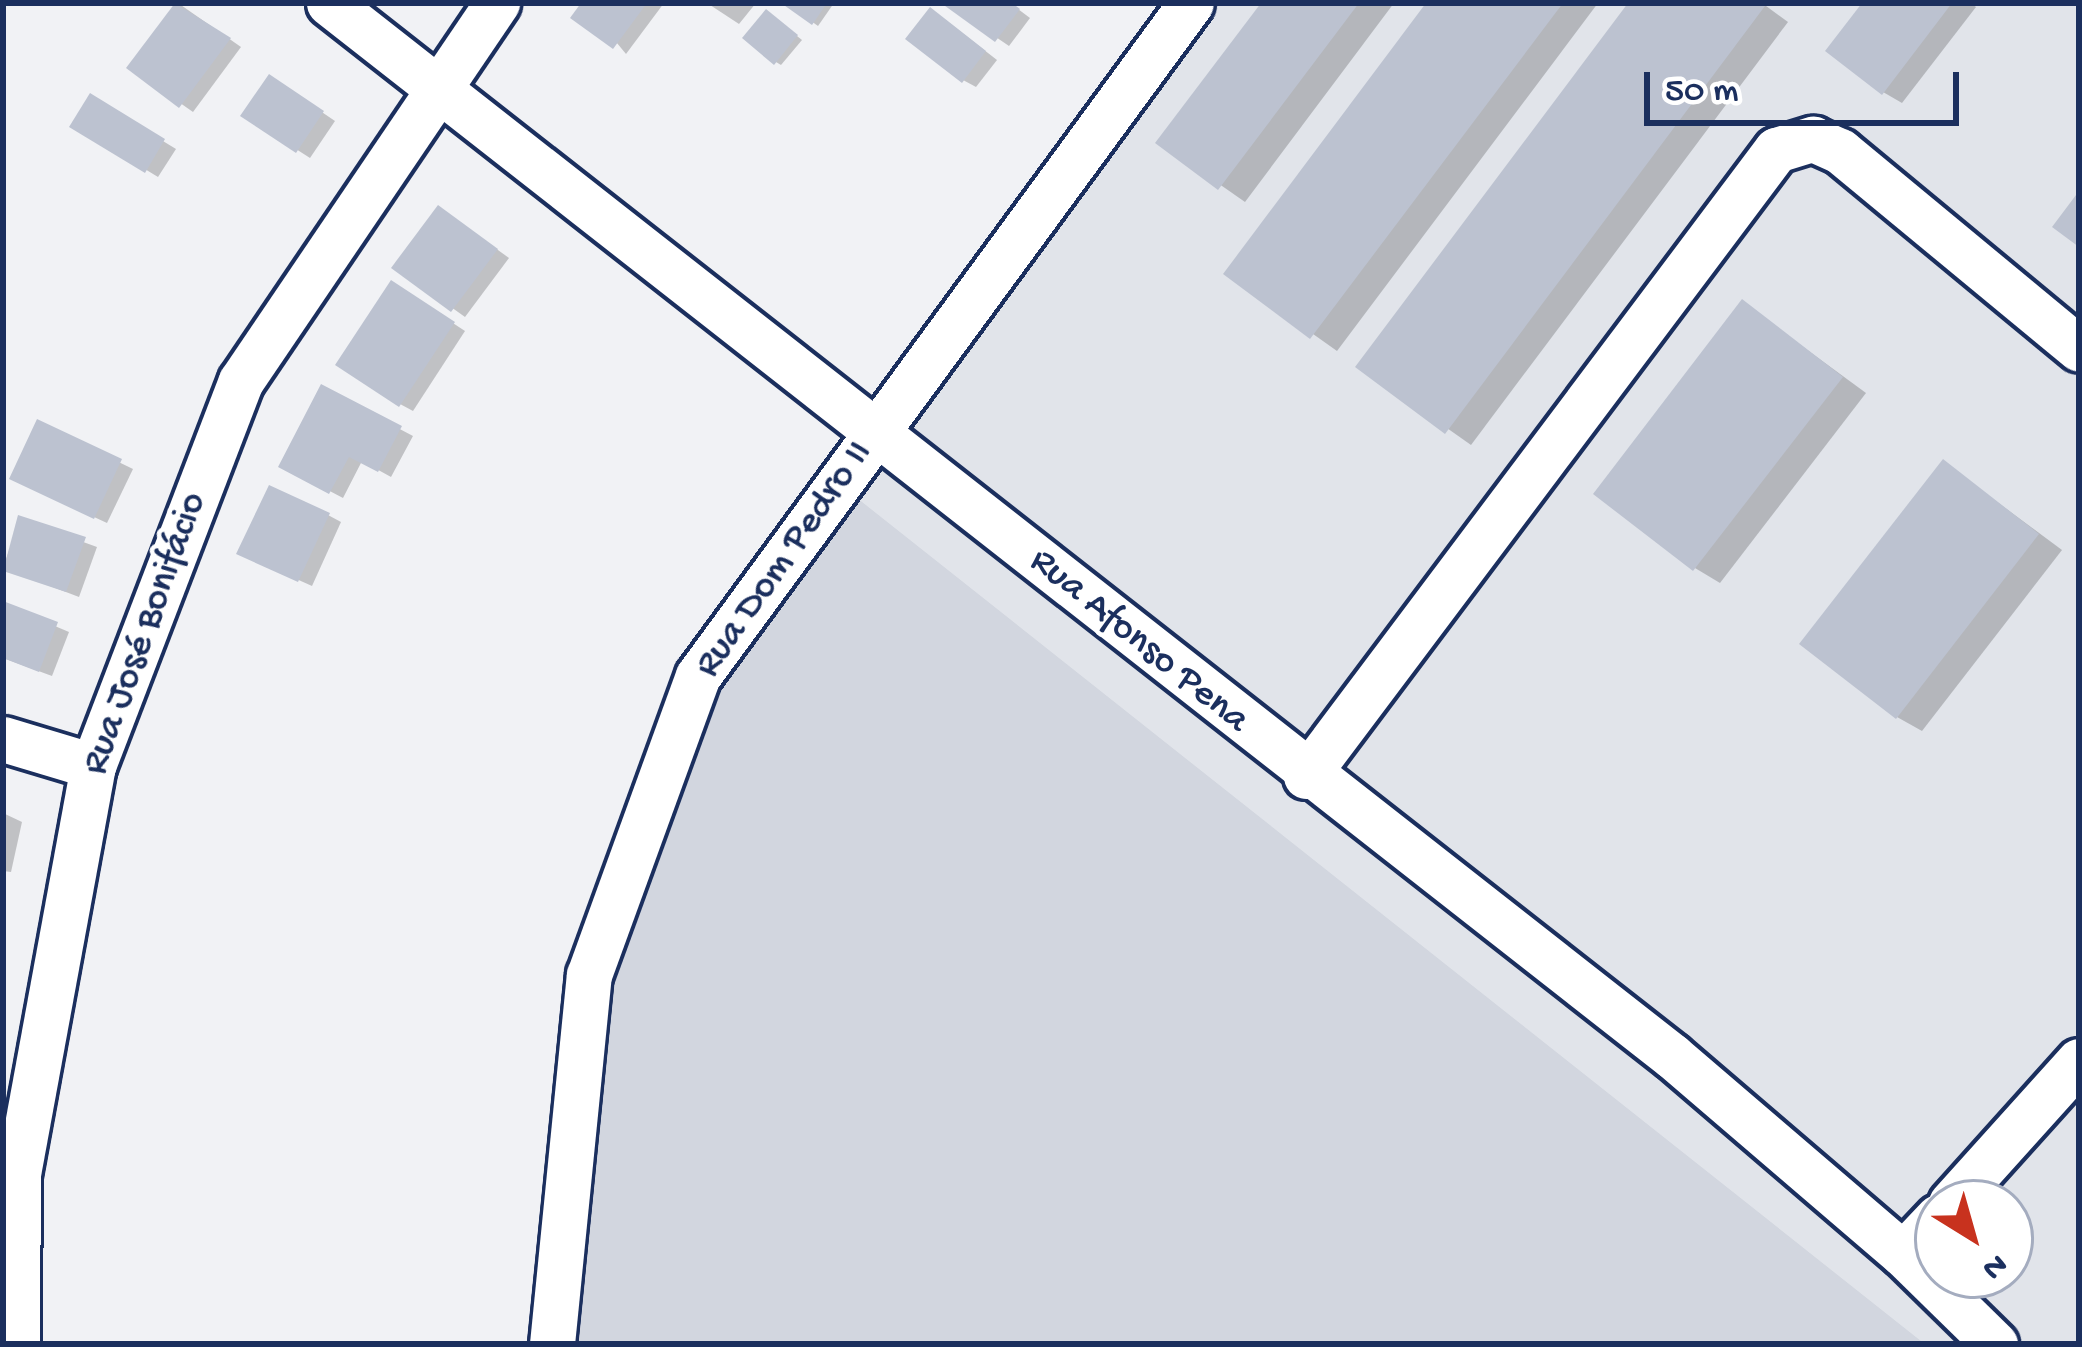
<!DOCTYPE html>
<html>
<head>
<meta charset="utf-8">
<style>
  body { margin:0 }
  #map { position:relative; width:2082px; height:1347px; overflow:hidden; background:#f1f2f5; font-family:"Gochi Hand",sans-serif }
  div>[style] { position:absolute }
  .built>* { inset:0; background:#e1e4ea }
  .green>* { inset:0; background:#d2d6df }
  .shadow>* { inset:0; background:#0003 }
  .building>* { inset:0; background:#bcc2d0 }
  .roads { filter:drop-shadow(3px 0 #1b2f5e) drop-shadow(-3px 0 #1b2f5e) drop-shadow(0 3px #1b2f5e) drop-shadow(0 -3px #1b2f5e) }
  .minor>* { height:45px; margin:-22.5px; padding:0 22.5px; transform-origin:22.5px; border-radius:22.5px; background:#fff }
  span { translate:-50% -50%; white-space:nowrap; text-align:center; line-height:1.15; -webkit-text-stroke:9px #fff; paint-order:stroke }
  .street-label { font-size:39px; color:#1b2f5e }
  .frame { position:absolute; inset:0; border:6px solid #1b2f5e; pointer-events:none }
  .north { position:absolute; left:1914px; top:1179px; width:120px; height:120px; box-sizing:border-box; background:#fff; border:3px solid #a4acbf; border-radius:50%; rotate:143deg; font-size:33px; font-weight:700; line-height:48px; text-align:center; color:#1b2f5e }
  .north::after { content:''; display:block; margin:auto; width:42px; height:54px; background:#c8321e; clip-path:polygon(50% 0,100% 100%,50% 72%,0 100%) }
  .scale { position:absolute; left:1644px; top:72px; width:315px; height:54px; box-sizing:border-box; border:6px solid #1b2f5e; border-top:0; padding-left:15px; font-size:36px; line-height:42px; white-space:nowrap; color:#1b2f5e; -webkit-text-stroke:9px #fff; paint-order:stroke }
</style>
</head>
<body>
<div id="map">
  <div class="built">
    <div style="clip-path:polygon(evenodd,1215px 3px,2079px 3px,2079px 1344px,1925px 1344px,856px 497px,1215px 3px,1938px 1203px,2010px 1203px,2010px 1275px,1938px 1275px,1938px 1203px)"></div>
  </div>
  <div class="green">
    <div style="clip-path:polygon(856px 497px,1925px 1344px,571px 1344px,616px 972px,719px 690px)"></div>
  </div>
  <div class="shadow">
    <div style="clip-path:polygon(178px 3px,241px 47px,193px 112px,130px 68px)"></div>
    <div style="clip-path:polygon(584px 3px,664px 3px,626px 54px)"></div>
    <div style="clip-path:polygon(707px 3px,756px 3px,739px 24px)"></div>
    <div style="clip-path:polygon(786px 3px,834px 3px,818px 26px)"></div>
    <div style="clip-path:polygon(946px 3px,1010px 3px,1030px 18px,1009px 46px)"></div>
    <div style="clip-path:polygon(1265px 3px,1394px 3px,1245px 202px,1159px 142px)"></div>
    <div style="clip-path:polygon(1430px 3px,1598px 3px,1337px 351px,1227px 273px)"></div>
    <div style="clip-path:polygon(1632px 3px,1762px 3px,1788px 22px,1471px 445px,1359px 366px)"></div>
    <div style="clip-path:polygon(1865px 3px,1971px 3px,1976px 7px,1902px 103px,1883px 92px)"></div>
    <div style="clip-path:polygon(772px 16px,802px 40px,781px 65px,776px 62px)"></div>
    <div style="clip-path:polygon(943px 18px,997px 60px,976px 87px,963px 80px)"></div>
    <div style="clip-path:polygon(282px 85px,335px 121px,310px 158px,244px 116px)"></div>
    <div style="clip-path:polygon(91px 97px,176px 149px,158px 177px,74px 126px)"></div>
    <div style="clip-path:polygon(451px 216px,509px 258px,465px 317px,395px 267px)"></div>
    <div style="clip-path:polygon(404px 291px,465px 331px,413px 411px,400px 404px)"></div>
    <div style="clip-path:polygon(1743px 303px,1866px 393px,1720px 583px,1695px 568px)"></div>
    <div style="clip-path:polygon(322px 388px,413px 436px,391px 477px,362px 461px,343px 498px,282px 466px)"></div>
    <div style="clip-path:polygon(38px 423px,133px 469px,107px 523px,25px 485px)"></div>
    <div style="clip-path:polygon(1943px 462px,2062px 550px,1922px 731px,1897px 717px)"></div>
    <div style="clip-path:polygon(328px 515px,341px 522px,312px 586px,252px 559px)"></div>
    <div style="clip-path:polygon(20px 519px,97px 547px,79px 597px,3px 568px)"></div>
    <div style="clip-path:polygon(3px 604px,69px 632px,52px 676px,3px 658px)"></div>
    <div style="clip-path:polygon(3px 813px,22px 822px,11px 872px,3px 871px)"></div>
  </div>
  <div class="building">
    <div style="clip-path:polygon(175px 3px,231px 38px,179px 108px,126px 68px)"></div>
    <div style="clip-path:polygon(581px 3px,647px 3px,613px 49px,570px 18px)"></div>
    <div style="clip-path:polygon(781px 3px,827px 3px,812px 25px)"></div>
    <div style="clip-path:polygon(941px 3px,1012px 3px,1020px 9px,995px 42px)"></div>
    <div style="clip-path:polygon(1261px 3px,1359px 3px,1218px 190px,1155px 143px)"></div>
    <div style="clip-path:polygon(1426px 3px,1563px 3px,1310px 339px,1223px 274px)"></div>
    <div style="clip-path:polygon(1628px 3px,1765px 6px,1445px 434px,1355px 367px)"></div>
    <div style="clip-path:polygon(1862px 3px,1952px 3px,1882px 95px,1825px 51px)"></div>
    <div style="clip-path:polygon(930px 7px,986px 51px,962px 83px,905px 39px)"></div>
    <div style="clip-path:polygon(766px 9px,798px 35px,774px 65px,742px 38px)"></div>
    <div style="clip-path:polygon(269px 74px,324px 111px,296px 153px,240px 116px)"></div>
    <div style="clip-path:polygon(90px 93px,165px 139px,145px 173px,69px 127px)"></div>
    <div style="clip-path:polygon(2079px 191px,2079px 247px,2052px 227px)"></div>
    <div style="clip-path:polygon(438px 205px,498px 249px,451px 312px,391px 268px)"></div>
    <div style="clip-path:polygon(391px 280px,455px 322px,399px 407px,335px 365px)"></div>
    <div style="clip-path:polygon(1742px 299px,1843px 377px,1693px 571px,1593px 494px)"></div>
    <div style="clip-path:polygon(321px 384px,402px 426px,378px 472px,349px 457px,329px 494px,278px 467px)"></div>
    <div style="clip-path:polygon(37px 419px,122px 459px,94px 519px,9px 479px)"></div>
    <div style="clip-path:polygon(1943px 459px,2039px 534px,1896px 719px,1799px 644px)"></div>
    <div style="clip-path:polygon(269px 485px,330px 513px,298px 582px,236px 554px)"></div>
    <div style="clip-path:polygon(18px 515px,86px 537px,66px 592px,3px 571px)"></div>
    <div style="clip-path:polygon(3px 601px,58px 622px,39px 672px,3px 658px)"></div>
  </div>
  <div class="roads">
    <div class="minor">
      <div style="left:329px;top:3px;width:1707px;rotate:38.1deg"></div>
      <div style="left:1672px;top:1056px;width:304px;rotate:40.6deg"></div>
      <div style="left:1903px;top:1254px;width:51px;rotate:-46.6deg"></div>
      <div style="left:3px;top:739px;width:94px;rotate:16.7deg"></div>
      <div style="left:1306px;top:776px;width:783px;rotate:-53.1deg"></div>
      <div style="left:1776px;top:150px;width:39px;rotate:-17deg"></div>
      <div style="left:1813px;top:139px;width:30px;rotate:24deg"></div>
      <div style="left:1840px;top:151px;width:310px;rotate:39.6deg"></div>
      <div style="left:1951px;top:1203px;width:191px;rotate:-48deg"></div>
      <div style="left:1903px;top:1254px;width:129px;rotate:44.4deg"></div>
      <div style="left:17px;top:1344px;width:170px;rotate:-89.7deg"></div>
      <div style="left:18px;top:1174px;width:415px;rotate:-79.6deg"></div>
      <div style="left:93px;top:766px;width:412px;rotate:-69deg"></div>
      <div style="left:241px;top:381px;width:457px;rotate:-55.9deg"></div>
      <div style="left:552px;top:1344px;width:371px;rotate:-84.3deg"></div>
      <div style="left:589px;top:975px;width:318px;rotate:-70deg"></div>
      <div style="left:698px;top:676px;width:834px;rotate:-53.78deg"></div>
    </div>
  </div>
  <div class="street-label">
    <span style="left:785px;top:560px;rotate:-55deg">Rua Dom Pedro II</span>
    <span style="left:146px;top:634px;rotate:-70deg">Rua José Bonifácio</span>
    <span style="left:1138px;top:642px;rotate:39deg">Rua Afonso Pena</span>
  </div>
  <div class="frame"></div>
  <div class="north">N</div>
  <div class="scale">50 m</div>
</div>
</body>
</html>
